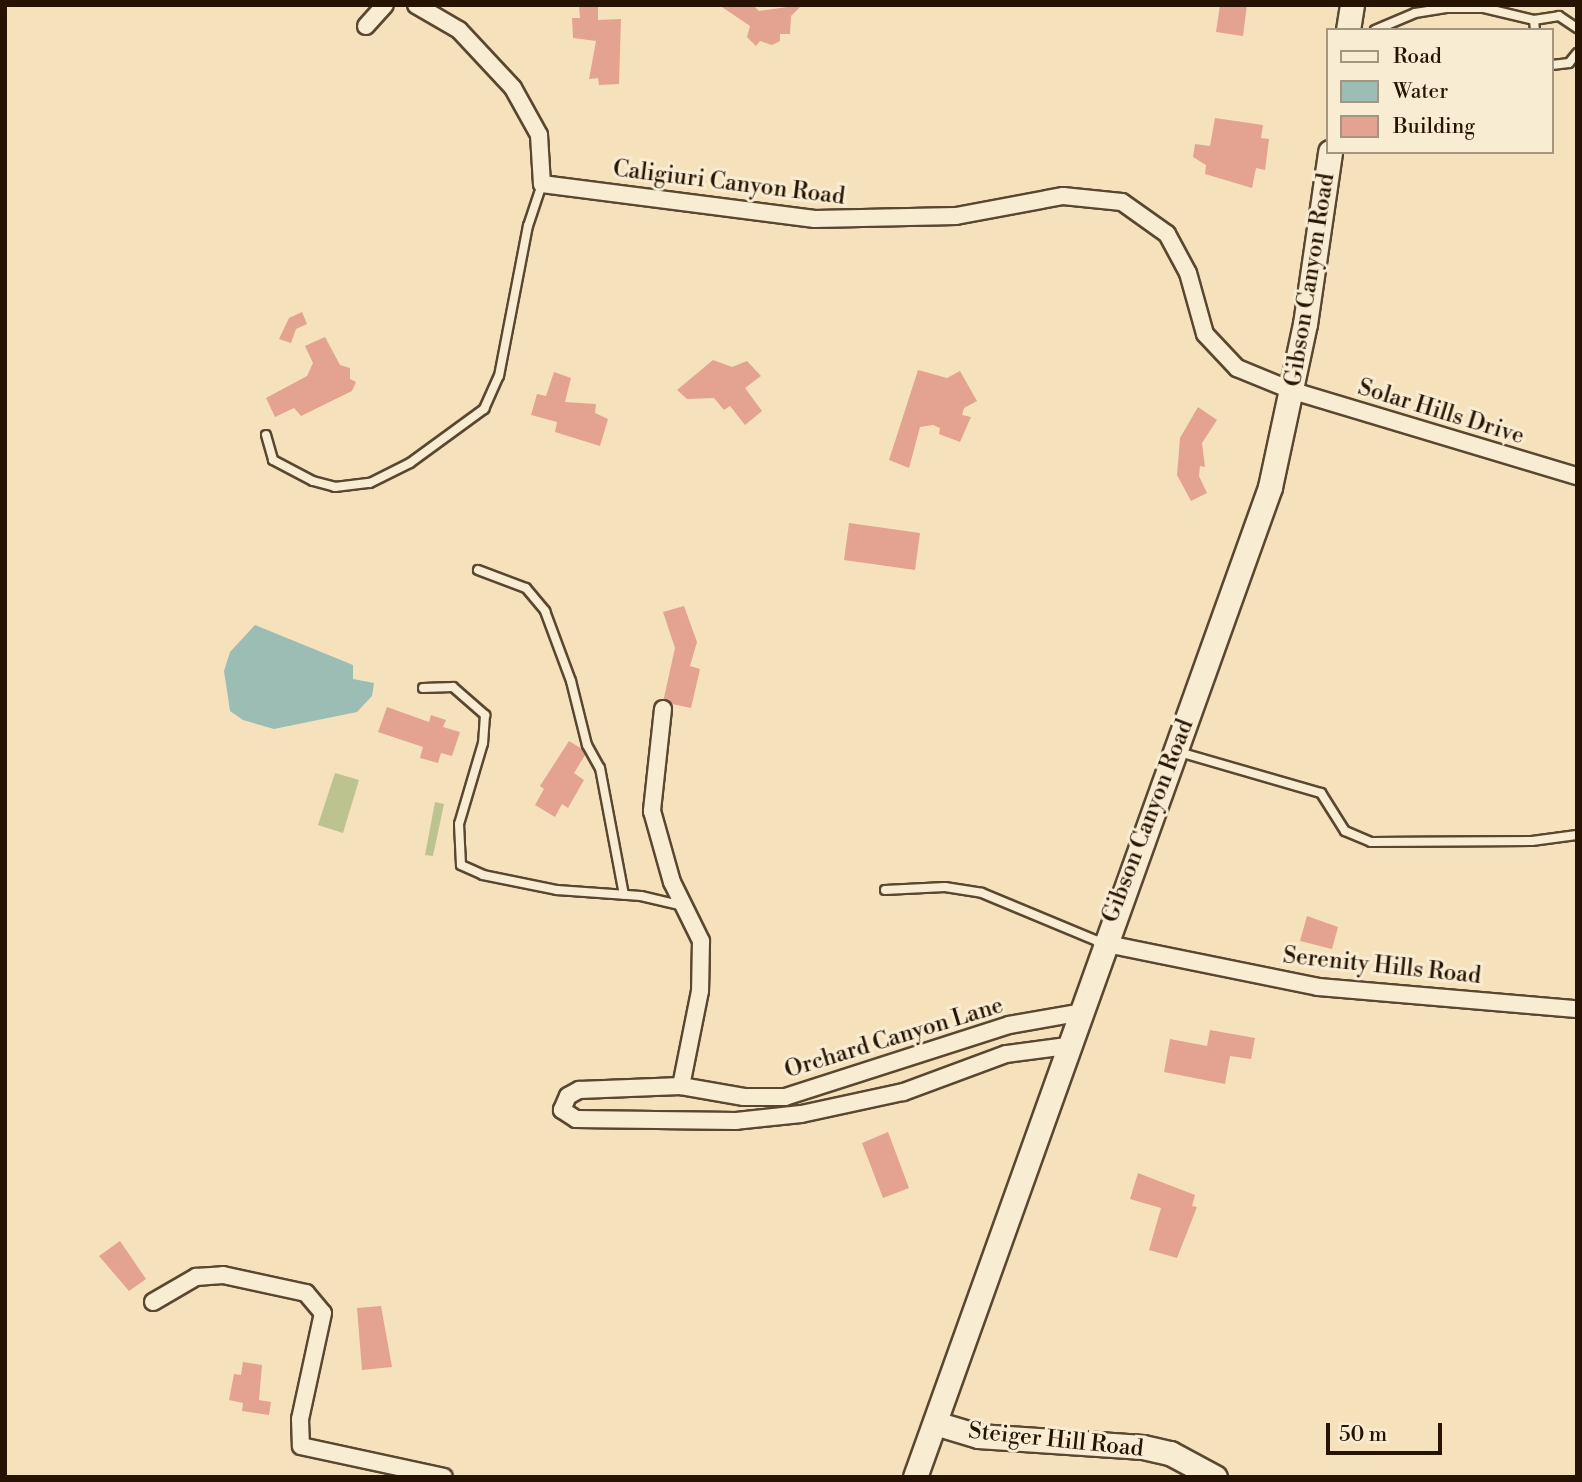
<!DOCTYPE html>
<html>
<head>
<meta charset="utf-8">
<style>
  body { margin:0 }
  #map { position:relative; width:1582px; height:1482px; overflow:hidden; background:#f5e2bc; font-family:"Libre Bodoni",serif }
  div>[style] { position:absolute }
  .green>* { inset:0; background:#bdc38f }
  .water>* { inset:0; background:#9cbdb3 }
  .building>* { inset:0; background:#e4a291 }
  .roads { filter:drop-shadow(2px 0 #5a4730) drop-shadow(-2px 0 #5a4730) drop-shadow(0 2px #5a4730) drop-shadow(0 -2px #5a4730) }
  .lane>* { height:8px; margin:-4px; padding:0 4px; transform-origin:4px; border-radius:4px; background:#f8ecd3 }
  .street>* { height:16px; margin:-8px; padding:0 8px; transform-origin:8px; border-radius:8px; background:#f8ecd3 }
  .secondary>* { height:23px; margin:-11.5px; padding:0 11.5px; transform-origin:11.5px; border-radius:11.5px; background:#f8ecd3 }
  span { translate:-50% -50%; white-space:nowrap; text-align:center; line-height:1.15; -webkit-text-stroke:6px #f8ecd3; paint-order:stroke }
  .street-label { font-size:23px; color:#261301 }
  .frame { position:absolute; inset:0; border:7px solid #261301; pointer-events:none }
  .legend { position:absolute; left:1326px; top:28px; width:228px; height:126px; box-sizing:border-box; background:#f8ecd3; border:2px solid #a4957f; margin:0; padding:9px 12px; list-style:none; font-size:21px; color:#261301 }
  .legend li { display:flex; align-items:center; gap:14px; height:35px }
  .legend b { width:35px; border:2px solid #a4957f }
  .scale { position:absolute; left:1326px; top:1423px; width:116px; height:32px; box-sizing:border-box; border:4px solid #261301; border-top:0; padding-left:9px; font-size:21px; line-height:24px; white-space:nowrap; color:#261301; -webkit-text-stroke:5px #f8ecd3; paint-order:stroke }
</style>
</head>
<body>
<div id="map">
  <div class="green">
    <div style="clip-path:polygon(335px 773px,359px 780px,343px 833px,318px 825px)"></div>
    <div style="clip-path:polygon(435px 802px,444px 804px,433px 856px,425px 855px)"></div>
  </div>
  <div class="water">
    <div style="clip-path:polygon(255px 625px,353px 665px,353px 679px,374px 683px,372px 696px,357px 712px,274px 729px,243px 720px,230px 711px,224px 671px,230px 652px)"></div>
  </div>
  <div class="building">
    <div style="clip-path:polygon(579px 5px,598px 5px,598px 20px,621px 19px,619px 84px,599px 85px,598px 78px,589px 79px,596px 41px,573px 38px,572px 18px,580px 18px)"></div>
    <div style="clip-path:polygon(753px 5px,759px 11px,802px 5px,791px 16px,790px 34px,780px 34px,780px 41px,772px 45px,760px 41px,756px 46px,747px 37px,750px 26px,722px 7px)"></div>
    <div style="clip-path:polygon(1220px 5px,1247px 5px,1243px 36px,1216px 32px)"></div>
    <div style="clip-path:polygon(1215px 118px,1263px 125px,1261px 138px,1269px 139px,1265px 170px,1256px 168px,1252px 188px,1205px 174px,1206px 165px,1193px 157px,1195px 144px,1210px 146px)"></div>
    <div style="clip-path:polygon(302px 312px,307px 324px,296px 329px,291px 343px,279px 339px,289px 318px)"></div>
    <div style="clip-path:polygon(325px 337px,340px 365px,350px 368px,350px 379px,356px 382px,352px 391px,301px 416px,294px 408px,275px 417px,266px 398px,307px 376px,313px 363px,305px 346px)"></div>
    <div style="clip-path:polygon(713px 360px,732px 367px,747px 361px,761px 376px,745px 388px,762px 411px,745px 425px,730px 406px,724px 410px,714px 398px,687px 399px,677px 390px)"></div>
    <div style="clip-path:polygon(918px 370px,947px 378px,960px 371px,977px 401px,964px 408px,962px 415px,971px 417px,960px 442px,939px 434px,940px 428px,933px 425px,920px 427px,909px 468px,889px 460px)"></div>
    <div style="clip-path:polygon(554px 372px,571px 378px,565px 402px,596px 404px,595px 413px,608px 419px,600px 446px,555px 432px,557px 422px,531px 415px,537px 394px,546px 396px)"></div>
    <div style="clip-path:polygon(1198px 407px,1217px 420px,1202px 443px,1205px 467px,1200px 466px,1199px 476px,1207px 493px,1191px 501px,1177px 475px,1180px 438px)"></div>
    <div style="clip-path:polygon(849px 523px,920px 533px,915px 570px,844px 560px)"></div>
    <div style="clip-path:polygon(684px 606px,697px 642px,690px 666px,700px 669px,691px 708px,663px 702px,675px 648px,663px 612px)"></div>
    <div style="clip-path:polygon(387px 707px,429px 722px,431px 715px,446px 720px,443px 727px,460px 732px,452px 756px,441px 753px,438px 763px,420px 758px,423px 747px,378px 732px)"></div>
    <div style="clip-path:polygon(569px 741px,587px 752px,574px 773px,584px 780px,568px 808px,562px 804px,555px 817px,535px 805px,544px 789px,540px 786px)"></div>
    <div style="clip-path:polygon(1307px 916px,1338px 927px,1332px 949px,1300px 941px)"></div>
    <div style="clip-path:polygon(1210px 1030px,1255px 1038px,1251px 1059px,1230px 1056px,1225px 1084px,1164px 1072px,1170px 1039px,1207px 1046px)"></div>
    <div style="clip-path:polygon(888px 1132px,909px 1188px,883px 1198px,862px 1143px)"></div>
    <div style="clip-path:polygon(1138px 1173px,1195px 1195px,1192px 1206px,1197px 1207px,1177px 1258px,1149px 1250px,1161px 1208px,1130px 1199px)"></div>
    <div style="clip-path:polygon(120px 1241px,146px 1279px,129px 1291px,99px 1256px)"></div>
    <div style="clip-path:polygon(381px 1306px,392px 1367px,362px 1370px,357px 1308px)"></div>
    <div style="clip-path:polygon(243px 1362px,262px 1365px,259px 1400px,271px 1402px,269px 1415px,242px 1411px,243px 1403px,229px 1400px,234px 1374px,241px 1375px)"></div>
  </div>
  <div class="roads">
    <div class="lane">
      <div style="left:1375px;top:30px;width:43px;rotate:-23deg"></div>
      <div style="left:1415px;top:13px;width:33px;rotate:-9deg"></div>
      <div style="left:1448px;top:8px;width:36px"></div>
      <div style="left:1484px;top:8px;width:51px;rotate:13.5deg"></div>
      <div style="left:1535px;top:30px;width:10px;rotate:-96deg"></div>
      <div style="left:1534px;top:20px;width:25px;rotate:-9deg"></div>
      <div style="left:1559px;top:16px;width:22px;rotate:34deg"></div>
      <div style="left:1552px;top:65px;width:17px;rotate:-7deg"></div>
      <div style="left:1569px;top:63px;width:13px;rotate:-51deg"></div>
      <div style="left:266px;top:435px;width:26px;rotate:74deg"></div>
      <div style="left:273px;top:460px;width:45px;rotate:27.7deg"></div>
      <div style="left:313px;top:481px;width:23px;rotate:15deg"></div>
      <div style="left:335px;top:487px;width:35px;rotate:-7deg"></div>
      <div style="left:370px;top:483px;width:45px;rotate:-26.6deg"></div>
      <div style="left:410px;top:463px;width:92px;rotate:-36.1deg"></div>
      <div style="left:484px;top:409px;width:36px;rotate:-66deg"></div>
      <div style="left:499px;top:376px;width:153px;rotate:-79.1deg"></div>
      <div style="left:528px;top:226px;width:44px;rotate:-71.6deg"></div>
      <div style="left:478px;top:570px;width:51px;rotate:20.6deg"></div>
      <div style="left:526px;top:588px;width:30px;rotate:50deg"></div>
      <div style="left:545px;top:611px;width:75px;rotate:69.6deg"></div>
      <div style="left:571px;top:681px;width:66px;rotate:76deg"></div>
      <div style="left:587px;top:745px;width:26px;rotate:61deg"></div>
      <div style="left:600px;top:768px;width:129px;rotate:79.3deg"></div>
      <div style="left:423px;top:688px;width:30px;rotate:-2deg"></div>
      <div style="left:453px;top:687px;width:43px;rotate:41.2deg"></div>
      <div style="left:485px;top:715px;width:28px;rotate:94deg"></div>
      <div style="left:483px;top:743px;width:84px;rotate:106.5deg"></div>
      <div style="left:459px;top:824px;width:41px;rotate:87.2deg"></div>
      <div style="left:461px;top:865px;width:24px;rotate:24deg"></div>
      <div style="left:483px;top:875px;width:76px;rotate:11.5deg"></div>
      <div style="left:557px;top:890px;width:84px;rotate:4.1deg"></div>
      <div style="left:641px;top:896px;width:43px;rotate:13.4deg"></div>
      <div style="left:1179px;top:752px;width:148px;rotate:16.1deg"></div>
      <div style="left:1321px;top:793px;width:45px;rotate:57.7deg"></div>
      <div style="left:1345px;top:831px;width:28px;rotate:23deg"></div>
      <div style="left:1371px;top:842px;width:161px;rotate:-0.4deg"></div>
      <div style="left:1532px;top:841px;width:45px;rotate:-7.6deg"></div>
      <div style="left:885px;top:890px;width:60px;rotate:-2.9deg"></div>
      <div style="left:945px;top:887px;width:37px;rotate:9deg"></div>
      <div style="left:982px;top:893px;width:130px;rotate:22.6deg"></div>
    </div>
    <div class="street">
      <div style="left:416px;top:5px;width:50px;rotate:30.2deg"></div>
      <div style="left:459px;top:30px;width:79px;rotate:47deg"></div>
      <div style="left:513px;top:88px;width:54px;rotate:61deg"></div>
      <div style="left:539px;top:135px;width:49px;rotate:86.5deg"></div>
      <div style="left:542px;top:184px;width:275px;rotate:7.3deg"></div>
      <div style="left:815px;top:219px;width:141px;rotate:-1.2deg"></div>
      <div style="left:956px;top:216px;width:109px;rotate:-10.6deg"></div>
      <div style="left:1063px;top:196px;width:59px;rotate:5.8deg"></div>
      <div style="left:1122px;top:202px;width:55px;rotate:35.4deg"></div>
      <div style="left:1167px;top:234px;width:44px;rotate:61.7deg"></div>
      <div style="left:1188px;top:273px;width:63px;rotate:74.4deg"></div>
      <div style="left:1205px;top:334px;width:47px;rotate:46.7deg"></div>
      <div style="left:1237px;top:368px;width:61px;rotate:22.3deg"></div>
      <div style="left:1293px;top:391px;width:296px;rotate:16.7deg"></div>
      <div style="left:366px;top:26px;width:28px;rotate:-48deg"></div>
      <div style="left:663px;top:709px;width:103px;rotate:96.2deg"></div>
      <div style="left:652px;top:811px;width:74px;rotate:74.3deg"></div>
      <div style="left:672px;top:882px;width:66px;rotate:63.8deg"></div>
      <div style="left:701px;top:941px;width:50px;rotate:91.1deg"></div>
      <div style="left:700px;top:991px;width:97px;rotate:101.3deg"></div>
      <div style="left:1102px;top:943px;width:220px;rotate:11.5deg"></div>
      <div style="left:1318px;top:987px;width:260px;rotate:4.9deg"></div>
      <div style="left:1067px;top:1046px;width:62px;rotate:172.5deg"></div>
      <div style="left:1006px;top:1054px;width:110px;rotate:159.7deg"></div>
      <div style="left:903px;top:1092px;width:104px;rotate:167.8deg"></div>
      <div style="left:801px;top:1114px;width:65px;rotate:173.9deg"></div>
      <div style="left:736px;top:1121px;width:160px;rotate:-179.3deg"></div>
      <div style="left:576px;top:1119px;width:17px;rotate:-147deg"></div>
      <div style="left:562px;top:1110px;width:15px;rotate:-67deg"></div>
      <div style="left:568px;top:1096px;width:13px;rotate:-29deg"></div>
      <div style="left:579px;top:1090px;width:102px;rotate:-2.2deg"></div>
      <div style="left:681px;top:1086px;width:64px;rotate:9.9deg"></div>
      <div style="left:744px;top:1097px;width:41px"></div>
      <div style="left:785px;top:1097px;width:235px;rotate:-17.8deg"></div>
      <div style="left:1009px;top:1025px;width:70px;rotate:-9.9deg"></div>
      <div style="left:153px;top:1302px;width:50px;rotate:-30.2deg"></div>
      <div style="left:196px;top:1277px;width:27px;rotate:-4deg"></div>
      <div style="left:223px;top:1275px;width:85px;rotate:12.2deg"></div>
      <div style="left:306px;top:1293px;width:26px;rotate:50deg"></div>
      <div style="left:323px;top:1313px;width:108px;rotate:102.2deg"></div>
      <div style="left:300px;top:1419px;width:27px;rotate:88deg"></div>
      <div style="left:301px;top:1446px;width:146px;rotate:12.2deg"></div>
    </div>
    <div class="secondary">
      <div style="left:1348px;top:30px;width:25px;rotate:-81deg"></div>
      <div style="left:935px;top:1423px;width:45px;rotate:16.8deg"></div>
      <div style="left:978px;top:1436px;width:165px;rotate:3.8deg"></div>
      <div style="left:1143px;top:1447px;width:28px;rotate:13deg"></div>
      <div style="left:1170px;top:1453px;width:51px;rotate:28.1deg"></div>
      <div style="left:915px;top:1477px;width:1052px;rotate:-70.27deg"></div>
      <div style="left:1270px;top:487px;width:167px;rotate:-77.9deg"></div>
      <div style="left:1305px;top:324px;width:174px;rotate:-81.7deg"></div>
    </div>
  </div>
  <div class="street-label">
    <span style="left:729px;top:183px;rotate:7deg">Caligiuri Canyon Road</span>
    <span style="left:1310px;top:280px;rotate:-81deg">Gibson Canyon Road</span>
    <span style="left:1441px;top:412px;rotate:17deg">Solar Hills Drive</span>
    <span style="left:1148px;top:821px;rotate:-69deg">Gibson Canyon Road</span>
    <span style="left:1382px;top:966px;rotate:6deg">Serenity Hills Road</span>
    <span style="left:894px;top:1038px;rotate:-17deg">Orchard Canyon Lane</span>
    <span style="left:1056px;top:1440px;rotate:6deg">Steiger Hill Road</span>
  </div>
  <div class="frame"></div>
  <ul class="legend">
  <li><b style="height:9px;background:#f8ecd3"></b>Road</li>
  <li><b style="height:19px;background:#9cbdb3"></b>Water</li>
  <li><b style="height:19px;background:#e4a291"></b>Building</li>
  </ul>
  <div class="scale">50 m</div>
</div>
</body>
</html>
